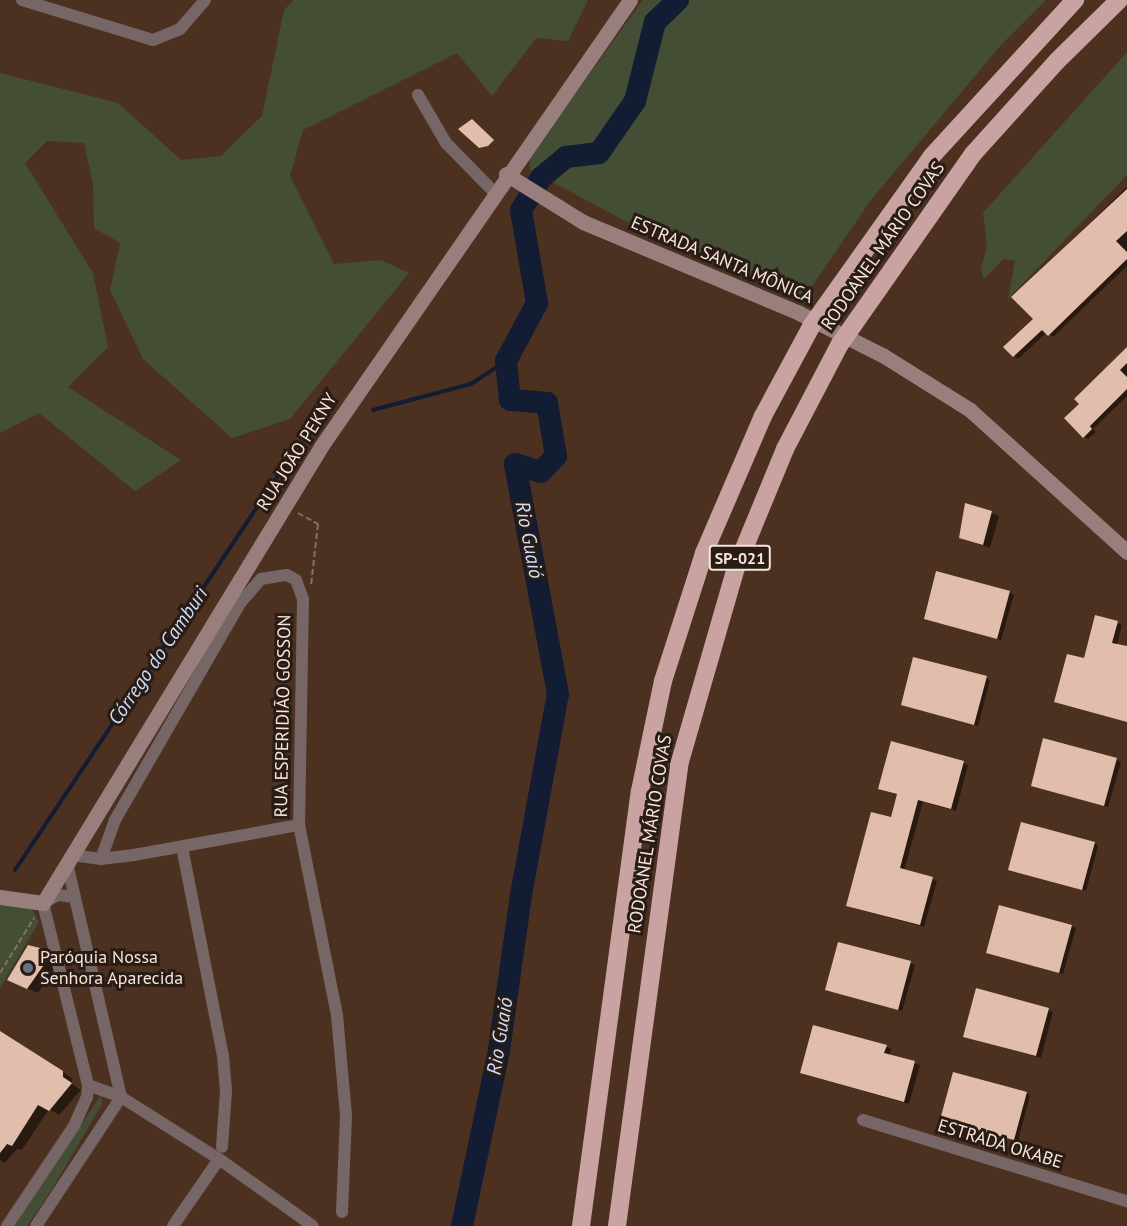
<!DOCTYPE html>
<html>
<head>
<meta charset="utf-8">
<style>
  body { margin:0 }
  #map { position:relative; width:1127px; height:1226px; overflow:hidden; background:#4c3120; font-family:"PT Sans",sans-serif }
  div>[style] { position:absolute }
  .green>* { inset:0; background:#444e34 }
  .shadow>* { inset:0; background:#0007 }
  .stream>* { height:4px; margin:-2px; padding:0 2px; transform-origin:2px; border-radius:2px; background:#121c32 }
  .river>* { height:22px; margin:-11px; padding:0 11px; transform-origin:11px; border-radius:11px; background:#121c32 }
  .building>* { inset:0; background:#e0beab }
  .path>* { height:2px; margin-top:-1px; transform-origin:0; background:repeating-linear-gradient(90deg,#866e60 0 6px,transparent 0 9px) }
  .street>* { height:12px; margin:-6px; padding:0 6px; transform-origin:6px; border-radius:6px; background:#766665 }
  .secondary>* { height:15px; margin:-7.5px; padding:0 7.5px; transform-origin:7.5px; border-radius:7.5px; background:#987f7e }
  .highway-bridge>* { height:18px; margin:-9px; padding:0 9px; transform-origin:9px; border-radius:9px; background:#c9a3a2 }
  .dots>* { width:16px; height:16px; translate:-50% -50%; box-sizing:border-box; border:3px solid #281c15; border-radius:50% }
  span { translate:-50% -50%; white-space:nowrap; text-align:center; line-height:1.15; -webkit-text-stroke:6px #281c15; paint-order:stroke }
  .shield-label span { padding:2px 4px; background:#281c15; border:2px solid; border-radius:4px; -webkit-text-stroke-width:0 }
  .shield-label { font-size:16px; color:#f7e5db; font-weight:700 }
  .street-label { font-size:18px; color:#f7e5db }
  .poi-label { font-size:18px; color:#f7e5db }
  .left { translate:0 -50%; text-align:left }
  .water-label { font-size:20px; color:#ceddfc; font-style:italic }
</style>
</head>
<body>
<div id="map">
  <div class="green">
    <div style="clip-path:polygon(294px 0,588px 0,568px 41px,536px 38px,492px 96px,457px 53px,303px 130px,290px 176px,334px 264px,381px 260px,409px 273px,290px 419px,232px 438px,143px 359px,110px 290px,120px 243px,94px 228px,93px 184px,84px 143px,47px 141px,25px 163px,93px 273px,108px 347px,68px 387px,181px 460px,135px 491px,39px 413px,0 433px,0 73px,118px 103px,181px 160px,221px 156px,262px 116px,284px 10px)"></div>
    <div style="clip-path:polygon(643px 0,1046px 0,1001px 45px,871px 200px,802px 301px,623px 220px,530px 170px,529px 157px)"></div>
    <div style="clip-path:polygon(1127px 52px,1127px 175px,1008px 299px,1015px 261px,1003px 259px,984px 279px,981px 269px,987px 246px,983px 213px)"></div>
    <div style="clip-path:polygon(0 903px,31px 907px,39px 922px,0 988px)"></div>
    <div style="clip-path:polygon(101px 1095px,102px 1104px,51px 1191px,27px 1226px,14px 1226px)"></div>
  </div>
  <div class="shadow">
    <div style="clip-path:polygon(1127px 187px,1127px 266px,1053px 337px,1047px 332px,1018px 359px,1014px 356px,1035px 319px,1013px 297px)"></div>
    <div style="clip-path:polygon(1127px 349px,1127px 396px,1093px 429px,1096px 432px,1088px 439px,1084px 437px,1081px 404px)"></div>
    <div style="clip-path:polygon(966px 505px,999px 516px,990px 548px,961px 538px)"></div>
    <div style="clip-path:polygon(1009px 592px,1014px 595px,1001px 640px,925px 618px)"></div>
    <div style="clip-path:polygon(1117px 623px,1122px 625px,1117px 645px,1127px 647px,1127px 722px,1056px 701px)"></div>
    <div style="clip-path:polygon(986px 678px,990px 680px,978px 726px,902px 704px)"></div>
    <div style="clip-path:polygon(892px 743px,968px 765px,956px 811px,923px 802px,904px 871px,937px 881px,924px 927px,853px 908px,892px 819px,898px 795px,880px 789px)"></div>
    <div style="clip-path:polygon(1116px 759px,1121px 762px,1108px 807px,1032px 786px)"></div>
    <div style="clip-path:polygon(1094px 843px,1098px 846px,1086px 891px,1010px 869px)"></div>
    <div style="clip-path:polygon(1071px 926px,1076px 928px,1063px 974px,987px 952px)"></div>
    <div style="clip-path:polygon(39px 950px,57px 965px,38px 993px,19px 985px)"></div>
    <div style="clip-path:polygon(911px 963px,915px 965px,902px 1011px,827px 989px)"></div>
    <div style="clip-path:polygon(977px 990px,1053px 1012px,1041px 1058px,969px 1038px)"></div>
    <div style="clip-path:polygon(0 1032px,72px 1078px,72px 1084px,81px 1090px,59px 1115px,49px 1109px,22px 1150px,17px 1149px,5px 1163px,0 1160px)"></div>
    <div style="clip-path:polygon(886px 1046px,891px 1049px,889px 1056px,920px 1065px,909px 1104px,807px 1075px)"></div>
    <div style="clip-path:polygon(1026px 1093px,1030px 1095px,1018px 1141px,942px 1119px)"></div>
  </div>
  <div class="stream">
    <div style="left:373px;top:410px;width:101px;rotate:-14.9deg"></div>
    <div style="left:471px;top:384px;width:42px;rotate:-33.3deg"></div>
    <div style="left:15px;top:870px;width:483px;rotate:-56.3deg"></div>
    <div style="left:283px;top:468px;width:31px;rotate:-42deg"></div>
  </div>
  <div class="river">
    <div style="left:462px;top:1226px;width:180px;rotate:-78.1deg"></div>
    <div style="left:499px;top:1050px;width:157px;rotate:-81.9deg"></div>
    <div style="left:521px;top:895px;width:204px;rotate:-79.6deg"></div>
    <div style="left:558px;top:694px;width:234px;rotate:-100.6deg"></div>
    <div style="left:515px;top:464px;width:27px;rotate:17deg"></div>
    <div style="left:541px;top:472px;width:22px;rotate:-47deg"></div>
    <div style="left:556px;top:456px;width:54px;rotate:-99.6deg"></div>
    <div style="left:547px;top:403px;width:37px;rotate:-175deg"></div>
    <div style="left:510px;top:400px;width:39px;rotate:-96deg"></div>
    <div style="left:506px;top:361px;width:66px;rotate:-61.9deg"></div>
    <div style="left:537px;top:303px;width:94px;rotate:-99.8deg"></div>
    <div style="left:521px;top:210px;width:39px;rotate:-58deg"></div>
    <div style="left:542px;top:177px;width:31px;rotate:-40deg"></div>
    <div style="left:566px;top:157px;width:33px;rotate:-7deg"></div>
    <div style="left:599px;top:153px;width:63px;rotate:-55.3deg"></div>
    <div style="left:635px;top:101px;width:81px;rotate:-75.8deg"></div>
    <div style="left:655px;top:22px;width:32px;rotate:-44deg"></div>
  </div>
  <div class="building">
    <div style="clip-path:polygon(472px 119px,494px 140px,488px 146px,479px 148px,458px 129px)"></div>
    <div style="clip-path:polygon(1127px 189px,1127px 231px,1116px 241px,1127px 252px,1127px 259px,1048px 336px,1042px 330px,1013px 357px,1003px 347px,1033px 319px,1011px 297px)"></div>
    <div style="clip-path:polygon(1127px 347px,1127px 363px,1120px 370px,1127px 377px,1127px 389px,1090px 426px,1092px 429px,1083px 438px,1064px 418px,1079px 404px,1074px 399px)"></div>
    <div style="clip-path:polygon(965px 503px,992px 511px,983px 545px,959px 538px)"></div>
    <div style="clip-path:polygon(936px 571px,1010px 591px,997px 639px,924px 619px)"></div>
    <div style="clip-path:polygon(1095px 615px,1118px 621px,1112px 643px,1127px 646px,1127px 722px,1054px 702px,1067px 654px,1084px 658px)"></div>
    <div style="clip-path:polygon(913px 657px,987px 676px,974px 725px,901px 705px)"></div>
    <div style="clip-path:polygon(1043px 738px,1117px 758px,1104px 806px,1031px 786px)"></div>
    <div style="clip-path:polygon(891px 741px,964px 761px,951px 809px,918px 800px,900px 868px,933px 877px,920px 925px,846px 906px,871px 812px,891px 817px,897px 794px,878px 789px)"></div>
    <div style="clip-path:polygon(1021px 822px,1095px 842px,1082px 890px,1008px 870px)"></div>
    <div style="clip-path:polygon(999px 905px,1072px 925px,1059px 973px,986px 953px)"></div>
    <div style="clip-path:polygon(838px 942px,911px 961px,898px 1010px,825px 990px)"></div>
    <div style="clip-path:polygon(28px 945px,40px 948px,48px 959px,27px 989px,7px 980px)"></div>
    <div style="clip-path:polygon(976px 988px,1049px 1008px,1036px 1056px,963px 1037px)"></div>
    <div style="clip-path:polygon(813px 1025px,887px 1045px,884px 1053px,915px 1061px,904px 1102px,800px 1073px)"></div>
    <div style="clip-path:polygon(0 1031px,63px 1071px,63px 1077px,72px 1083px,49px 1111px,38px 1105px,12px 1146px,7px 1144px,0 1153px)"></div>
    <div style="clip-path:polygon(953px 1072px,1027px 1092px,1014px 1140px,940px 1120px)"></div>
  </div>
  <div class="path">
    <div style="left:298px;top:513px;width:23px;rotate:29deg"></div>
    <div style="left:318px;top:524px;width:61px;rotate:96.5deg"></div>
    <div style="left:0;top:973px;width:65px;rotate:-58.3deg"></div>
  </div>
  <div class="street">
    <div style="left:22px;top:0;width:137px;rotate:17deg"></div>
    <div style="left:153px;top:40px;width:29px;rotate:-22deg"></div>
    <div style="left:180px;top:29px;width:38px;rotate:-49deg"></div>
    <div style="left:418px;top:95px;width:56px;rotate:59.7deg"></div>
    <div style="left:446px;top:143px;width:69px;rotate:45.6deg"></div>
    <div style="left:182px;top:847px;width:213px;rotate:78.9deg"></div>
    <div style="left:223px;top:1056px;width:35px;rotate:85deg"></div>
    <div style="left:226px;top:1091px;width:56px;rotate:94.1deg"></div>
    <div style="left:72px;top:855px;width:29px;rotate:8deg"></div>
    <div style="left:101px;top:859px;width:33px;rotate:-7deg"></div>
    <div style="left:134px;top:855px;width:168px;rotate:-10.3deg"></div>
    <div style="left:101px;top:859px;width:41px;rotate:-70.3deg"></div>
    <div style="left:115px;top:820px;width:252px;rotate:-60deg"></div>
    <div style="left:241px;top:602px;width:30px;rotate:-49deg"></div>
    <div style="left:261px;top:579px;width:26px;rotate:-9deg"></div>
    <div style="left:287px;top:575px;width:10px;rotate:29deg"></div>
    <div style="left:296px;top:580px;width:20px;rotate:70deg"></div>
    <div style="left:303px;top:599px;width:226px;rotate:91deg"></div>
    <div style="left:299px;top:825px;width:194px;rotate:78.7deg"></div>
    <div style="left:337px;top:1015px;width:101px;rotate:84.9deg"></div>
    <div style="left:346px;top:1116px;width:96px;rotate:92.4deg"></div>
    <div style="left:88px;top:1085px;width:35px;rotate:20deg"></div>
    <div style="left:121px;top:1097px;width:116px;rotate:32.3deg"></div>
    <div style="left:219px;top:1159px;width:115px;rotate:35.5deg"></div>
    <div style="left:863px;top:1120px;width:276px;rotate:17.1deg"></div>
    <div style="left:7px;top:1226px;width:120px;rotate:-56.2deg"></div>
    <div style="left:74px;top:1126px;width:32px;rotate:-66deg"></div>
    <div style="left:87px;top:1097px;width:12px;rotate:-85deg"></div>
    <div style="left:88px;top:1085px;width:187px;rotate:-103.9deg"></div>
    <div style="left:43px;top:903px;width:17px;rotate:-28deg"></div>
    <div style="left:58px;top:895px;width:16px;rotate:7deg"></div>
    <div style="left:36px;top:1226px;width:154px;rotate:-56.6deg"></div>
    <div style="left:121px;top:1097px;width:240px;rotate:-103deg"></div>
    <div style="left:173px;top:1226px;width:81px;rotate:-55.5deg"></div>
  </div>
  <div class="secondary">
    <div style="left:506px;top:174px;width:91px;rotate:31.9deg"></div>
    <div style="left:583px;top:222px;width:234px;rotate:22.8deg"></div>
    <div style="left:799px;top:313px;width:95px;rotate:26.8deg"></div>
    <div style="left:884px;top:356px;width:102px;rotate:32.1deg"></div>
    <div style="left:970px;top:410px;width:212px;rotate:42.1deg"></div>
    <div style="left:0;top:897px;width:43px;rotate:7.9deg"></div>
    <div style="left:43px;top:903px;width:536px;rotate:-58.65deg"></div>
    <div style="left:322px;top:445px;width:541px;rotate:-55.31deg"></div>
  </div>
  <div class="highway-bridge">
    <div style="left:581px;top:1226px;width:439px;rotate:-82.3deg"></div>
    <div style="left:640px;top:791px;width:112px;rotate:-78.2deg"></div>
    <div style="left:663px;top:681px;width:134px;rotate:-72.2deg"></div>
    <div style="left:704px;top:553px;width:149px;rotate:-66.7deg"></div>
    <div style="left:763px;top:416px;width:103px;rotate:-61.7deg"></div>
    <div style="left:812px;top:325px;width:207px;rotate:-54.6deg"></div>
    <div style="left:932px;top:156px;width:212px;rotate:-47.5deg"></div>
    <div style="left:617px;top:1226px;width:465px;rotate:-82.3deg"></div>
    <div style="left:679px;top:765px;width:205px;rotate:-73.9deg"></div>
    <div style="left:736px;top:568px;width:129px;rotate:-67.6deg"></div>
    <div style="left:785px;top:449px;width:119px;rotate:-62.4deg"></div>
    <div style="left:840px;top:344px;width:232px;rotate:-55deg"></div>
    <div style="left:973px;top:154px;width:125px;rotate:-47.9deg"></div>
    <div style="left:1057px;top:61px;width:87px;rotate:-44.5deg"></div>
  </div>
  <div class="dots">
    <div style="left:28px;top:968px;background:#6b7280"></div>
  </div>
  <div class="shield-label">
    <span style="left:740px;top:558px">SP-021</span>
  </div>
  <div class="street-label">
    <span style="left:883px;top:246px;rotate:-55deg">RODOANEL MÁRIO COVAS</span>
    <span style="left:722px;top:260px;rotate:23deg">ESTRADA SANTA MÔNICA</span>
    <span style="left:297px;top:452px;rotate:-58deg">RUA JOÃO PEKNY</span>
    <span style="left:283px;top:716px;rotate:-89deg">RUA ESPERIDIÃO GOSSON</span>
    <span style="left:650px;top:834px;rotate:-81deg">RODOANEL MÁRIO COVAS</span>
    <span style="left:1000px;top:1144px;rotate:17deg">ESTRADA OKABE</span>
  </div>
  <div class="poi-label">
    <span class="left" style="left:40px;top:968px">Paróquia Nossa<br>Senhora Aparecida</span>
  </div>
  <div class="water-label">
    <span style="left:529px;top:540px;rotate:79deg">Rio Guaió</span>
    <span style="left:158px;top:656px;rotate:-56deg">Córrego do Camburi</span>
    <span style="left:500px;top:1036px;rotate:-81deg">Rio Guaió</span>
  </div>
</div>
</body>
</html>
